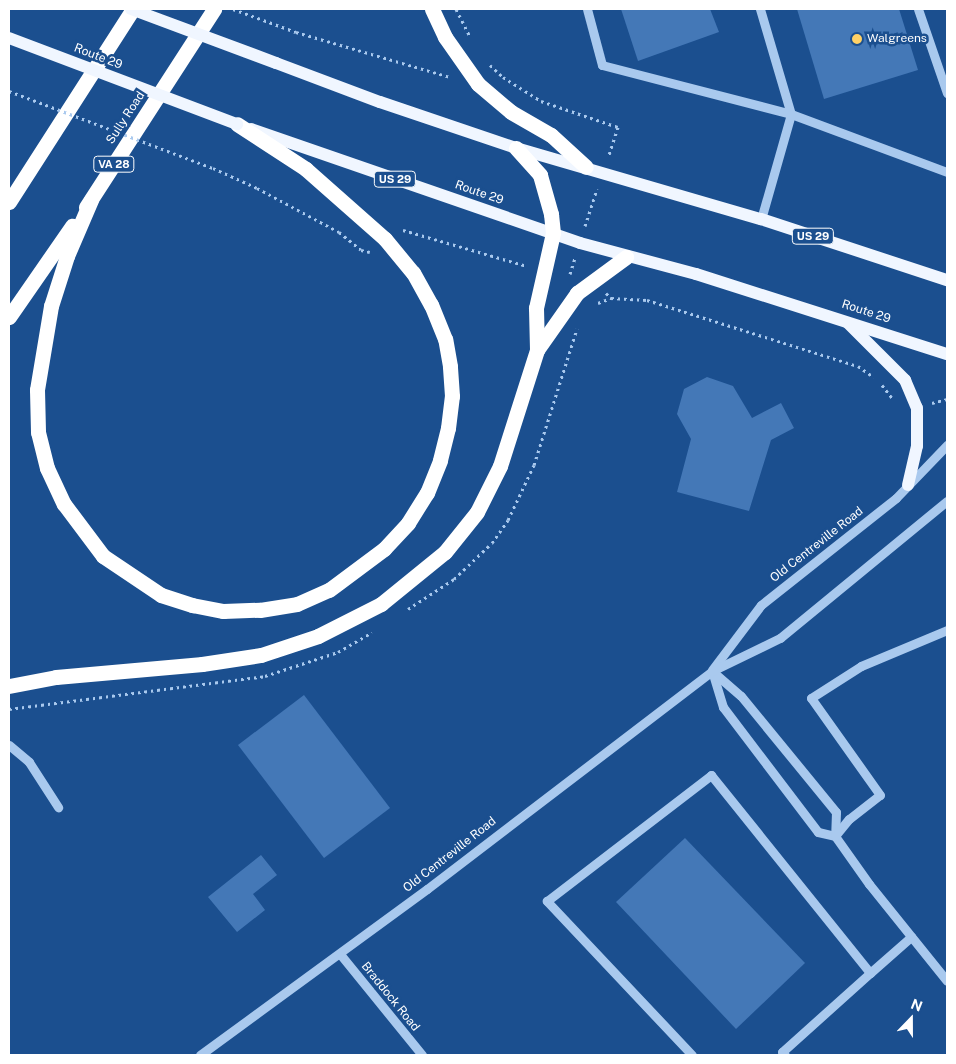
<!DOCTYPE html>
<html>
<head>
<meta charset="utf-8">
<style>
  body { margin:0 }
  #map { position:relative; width:956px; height:1064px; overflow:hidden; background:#1b4f8f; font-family:"Public Sans",sans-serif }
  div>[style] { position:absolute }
  .building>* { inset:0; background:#4478b7 }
  .path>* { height:3px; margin-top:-1.5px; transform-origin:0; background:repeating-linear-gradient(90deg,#a9c9ee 0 2.5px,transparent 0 6.5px) }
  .minor>* { height:9px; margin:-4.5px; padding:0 4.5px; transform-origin:4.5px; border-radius:4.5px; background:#a9c9ee }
  .major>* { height:12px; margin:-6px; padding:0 6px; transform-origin:6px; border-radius:6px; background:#f0f6ff }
  .highway>* { height:15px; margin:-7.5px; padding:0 7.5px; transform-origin:7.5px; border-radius:7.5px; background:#fff }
  .path-bridge>* { height:3px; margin-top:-1.5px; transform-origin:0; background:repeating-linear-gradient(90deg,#a9c9ee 0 2.5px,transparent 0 6.5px) }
  .major-bridge>* { height:12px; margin:-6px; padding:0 6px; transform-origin:6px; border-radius:6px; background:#f0f6ff }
  .dots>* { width:14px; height:14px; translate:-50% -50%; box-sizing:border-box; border:2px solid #1b4f8f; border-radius:50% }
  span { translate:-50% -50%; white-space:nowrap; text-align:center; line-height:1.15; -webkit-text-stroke:5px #1b4f8f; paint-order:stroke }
  .shield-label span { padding:1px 4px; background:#1b4f8f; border:1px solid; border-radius:4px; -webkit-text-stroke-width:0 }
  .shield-label { font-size:11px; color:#fff; font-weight:700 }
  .poi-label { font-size:12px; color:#fff }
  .left { translate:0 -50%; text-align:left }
  .street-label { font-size:12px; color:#fff }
  .frame { position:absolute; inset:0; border:10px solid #fff; pointer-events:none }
  .north { position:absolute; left:886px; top:994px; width:50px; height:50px; -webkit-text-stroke:4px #1b4f8f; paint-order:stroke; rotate:22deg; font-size:14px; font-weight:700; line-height:20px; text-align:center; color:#fff }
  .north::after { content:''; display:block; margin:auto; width:18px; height:22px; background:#fff; clip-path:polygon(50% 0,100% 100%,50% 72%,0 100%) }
</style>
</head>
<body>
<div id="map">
  <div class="building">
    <div style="clip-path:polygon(621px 9px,710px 9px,719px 32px,638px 61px)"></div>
    <div style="clip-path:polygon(797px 9px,899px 9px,918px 70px,824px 99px)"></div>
    <div style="clip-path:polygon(707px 377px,733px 386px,752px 418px,781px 403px,794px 428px,771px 440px,749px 511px,677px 492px,691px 439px,677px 414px,684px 389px)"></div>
    <div style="clip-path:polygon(304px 695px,390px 808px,324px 858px,238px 745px)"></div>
    <div style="clip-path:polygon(685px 838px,805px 963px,736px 1029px,616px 902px)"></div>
    <div style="clip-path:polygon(261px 855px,277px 875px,253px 894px,265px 910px,237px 932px,208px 897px)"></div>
  </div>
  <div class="path">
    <div style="left:233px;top:9px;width:67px;rotate:20.1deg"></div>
    <div style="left:296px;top:32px;width:160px;rotate:16.3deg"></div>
    <div style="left:456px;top:9px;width:29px;rotate:63deg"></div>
    <div style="left:490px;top:65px;width:18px;rotate:43deg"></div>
    <div style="left:503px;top:77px;width:45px;rotate:32.3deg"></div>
    <div style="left:541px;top:101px;width:81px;rotate:18.7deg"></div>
    <div style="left:618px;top:127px;width:32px;rotate:108deg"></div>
    <div style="left:213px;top:168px;width:48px;rotate:24.4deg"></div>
    <div style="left:257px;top:188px;width:93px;rotate:28.2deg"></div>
    <div style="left:339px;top:232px;width:28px;rotate:39deg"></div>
    <div style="left:361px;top:250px;width:9px;rotate:13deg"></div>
    <div style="left:585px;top:226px;width:39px;rotate:-72deg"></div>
    <div style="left:403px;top:230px;width:129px;rotate:16.2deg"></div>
    <div style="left:570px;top:274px;width:17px;rotate:-73deg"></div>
    <div style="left:606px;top:293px;width:7px;rotate:45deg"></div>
    <div style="left:611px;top:298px;width:36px;rotate:3deg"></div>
    <div style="left:647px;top:300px;width:221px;rotate:17.4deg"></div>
    <div style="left:858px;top:366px;width:19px;rotate:35deg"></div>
    <div style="left:598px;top:303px;width:14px;rotate:-21deg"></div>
    <div style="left:882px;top:385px;width:16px;rotate:52deg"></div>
    <div style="left:932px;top:403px;width:16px;rotate:-15deg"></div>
    <div style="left:408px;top:609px;width:55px;rotate:-33.1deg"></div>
    <div style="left:454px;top:579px;width:52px;rotate:-43.5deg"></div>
    <div style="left:492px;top:543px;width:28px;rotate:-55deg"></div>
    <div style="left:508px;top:520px;width:61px;rotate:-64.7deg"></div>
    <div style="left:534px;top:465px;width:143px;rotate:-72.5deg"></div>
    <div style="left:9px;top:709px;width:258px;rotate:-7.3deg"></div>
    <div style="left:265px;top:676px;width:77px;rotate:-18.2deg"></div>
    <div style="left:338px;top:652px;width:39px;rotate:-30deg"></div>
  </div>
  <div class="minor">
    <div style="left:587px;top:9px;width:58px;rotate:75deg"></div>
    <div style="left:602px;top:65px;width:195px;rotate:14.5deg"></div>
    <div style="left:791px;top:114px;width:166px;rotate:20.4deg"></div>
    <div style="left:760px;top:9px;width:109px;rotate:73.6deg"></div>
    <div style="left:791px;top:114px;width:109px;rotate:105.9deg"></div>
    <div style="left:918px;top:9px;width:89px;rotate:71deg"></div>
    <div style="left:712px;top:670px;width:81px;rotate:-53deg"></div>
    <div style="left:761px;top:605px;width:172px;rotate:-38.4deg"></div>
    <div style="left:896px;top:498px;width:74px;rotate:-46.1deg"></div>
    <div style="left:712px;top:671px;width:38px;rotate:41deg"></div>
    <div style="left:741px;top:696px;width:150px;rotate:50.7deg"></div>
    <div style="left:836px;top:812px;width:24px;rotate:92deg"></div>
    <div style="left:835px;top:836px;width:59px;rotate:54.7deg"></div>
    <div style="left:869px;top:884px;width:124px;rotate:51.2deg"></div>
    <div style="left:712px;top:671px;width:38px;rotate:73deg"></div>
    <div style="left:723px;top:707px;width:157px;rotate:52.8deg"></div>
    <div style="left:818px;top:832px;width:17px;rotate:13deg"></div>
    <div style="left:9px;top:745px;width:26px;rotate:40deg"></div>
    <div style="left:29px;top:762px;width:54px;rotate:57.2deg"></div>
    <div style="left:835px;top:836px;width:22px;rotate:-51deg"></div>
    <div style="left:849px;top:819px;width:39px;rotate:-38deg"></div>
    <div style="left:880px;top:795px;width:119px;rotate:-125.4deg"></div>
    <div style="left:811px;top:698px;width:59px;rotate:-32.6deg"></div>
    <div style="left:861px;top:666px;width:93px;rotate:-22.7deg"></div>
    <div style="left:340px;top:954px;width:130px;rotate:50.9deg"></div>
    <div style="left:870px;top:973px;width:55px;rotate:-41.3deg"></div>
    <div style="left:200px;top:1055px;width:281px;rotate:-36.2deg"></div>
    <div style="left:427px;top:889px;width:359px;rotate:-37.4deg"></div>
    <div style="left:712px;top:671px;width:76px;rotate:-25.9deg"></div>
    <div style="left:780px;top:638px;width:216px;rotate:-39.4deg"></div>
    <div style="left:692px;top:1055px;width:212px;rotate:-133.3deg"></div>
    <div style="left:547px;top:901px;width:207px;rotate:-37.5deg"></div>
    <div style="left:711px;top:775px;width:254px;rotate:51.2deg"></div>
    <div style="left:870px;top:973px;width:118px;rotate:138.1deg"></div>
    <div style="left:782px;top:1052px;width:4px;rotate:45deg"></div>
  </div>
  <div class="major">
    <div style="left:276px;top:63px;width:111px;rotate:20.6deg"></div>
    <div style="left:380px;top:102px;width:144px;rotate:18.7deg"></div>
    <div style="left:516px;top:148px;width:255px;rotate:16.2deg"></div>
    <div style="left:761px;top:219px;width:196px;rotate:18.2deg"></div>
    <div style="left:251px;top:129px;width:348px;rotate:19.1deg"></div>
    <div style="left:580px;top:243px;width:120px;rotate:15deg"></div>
    <div style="left:696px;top:274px;width:263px;rotate:17.7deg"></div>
    <div style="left:848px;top:323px;width:81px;rotate:45deg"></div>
    <div style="left:905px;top:380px;width:30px;rotate:67deg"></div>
    <div style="left:917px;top:408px;width:38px;rotate:90deg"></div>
    <div style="left:917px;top:446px;width:40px;rotate:103deg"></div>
  </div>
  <div class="highway">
    <div style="left:432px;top:9px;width:31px;rotate:65deg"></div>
    <div style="left:445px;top:37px;width:57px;rotate:54.9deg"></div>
    <div style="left:478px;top:84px;width:43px;rotate:40.3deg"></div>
    <div style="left:511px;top:112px;width:46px;rotate:29.9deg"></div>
    <div style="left:551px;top:135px;width:47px;rotate:42.4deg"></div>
    <div style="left:516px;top:148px;width:36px;rotate:48deg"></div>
    <div style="left:540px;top:175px;width:41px;rotate:74.2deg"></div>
    <div style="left:551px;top:214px;width:19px;rotate:84deg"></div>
    <div style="left:553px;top:233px;width:77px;rotate:102.8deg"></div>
    <div style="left:536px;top:308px;width:42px;rotate:88.6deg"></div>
    <div style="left:91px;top:200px;width:61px;rotate:113.2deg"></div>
    <div style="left:67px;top:256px;width:52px;rotate:107.7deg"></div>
    <div style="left:51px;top:306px;width:85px;rotate:99.5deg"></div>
    <div style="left:37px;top:390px;width:42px;rotate:88.6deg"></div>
    <div style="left:38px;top:432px;width:37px;rotate:76deg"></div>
    <div style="left:47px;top:468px;width:40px;rotate:65deg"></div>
    <div style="left:64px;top:504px;width:65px;rotate:53.1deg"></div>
    <div style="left:103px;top:556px;width:70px;rotate:33.9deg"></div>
    <div style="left:161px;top:595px;width:33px;rotate:18deg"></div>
    <div style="left:192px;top:605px;width:32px;rotate:11deg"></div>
    <div style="left:223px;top:611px;width:37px;rotate:-2deg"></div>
    <div style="left:260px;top:610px;width:37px;rotate:-9deg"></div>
    <div style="left:297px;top:604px;width:35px;rotate:-24deg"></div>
    <div style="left:329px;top:590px;width:69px;rotate:-36.7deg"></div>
    <div style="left:384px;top:549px;width:35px;rotate:-47deg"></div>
    <div style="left:408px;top:523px;width:36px;rotate:-58deg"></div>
    <div style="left:427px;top:493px;width:35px;rotate:-68deg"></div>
    <div style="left:440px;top:460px;width:33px;rotate:-76deg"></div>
    <div style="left:448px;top:428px;width:32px;rotate:-83deg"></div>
    <div style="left:452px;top:396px;width:30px;rotate:-94deg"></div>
    <div style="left:450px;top:366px;width:27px;rotate:-100deg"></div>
    <div style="left:445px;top:339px;width:37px;rotate:-112deg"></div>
    <div style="left:431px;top:305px;width:37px;rotate:-119deg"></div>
    <div style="left:413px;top:273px;width:44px;rotate:-129.5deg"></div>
    <div style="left:385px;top:239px;width:106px;rotate:-138.5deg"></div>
    <div style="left:306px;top:169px;width:82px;rotate:-146.9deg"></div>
    <div style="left:9px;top:202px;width:229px;rotate:-57.3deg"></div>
    <div style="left:86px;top:207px;width:236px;rotate:-57.1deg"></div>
    <div style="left:9px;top:317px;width:111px;rotate:-55.3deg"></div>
    <div style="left:9px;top:686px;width:48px;rotate:-10.8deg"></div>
    <div style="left:56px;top:677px;width:147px;rotate:-5.1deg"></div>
    <div style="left:202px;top:664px;width:60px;rotate:-8.7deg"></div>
    <div style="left:261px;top:655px;width:60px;rotate:-18.4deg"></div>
    <div style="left:318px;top:636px;width:71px;rotate:-26.9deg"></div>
    <div style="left:381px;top:604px;width:82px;rotate:-39.1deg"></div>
    <div style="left:445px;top:552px;width:51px;rotate:-51.3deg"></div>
    <div style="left:477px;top:512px;width:51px;rotate:-63.4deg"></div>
    <div style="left:500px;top:466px;width:122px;rotate:-72.3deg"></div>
    <div style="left:537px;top:350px;width:70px;rotate:-54.9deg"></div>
    <div style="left:577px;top:293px;width:61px;rotate:-36.3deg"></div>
  </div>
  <div class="path-bridge">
    <div style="left:9px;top:91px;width:218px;rotate:20.7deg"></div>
  </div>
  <div class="major-bridge">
    <div style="left:131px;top:9px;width:155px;rotate:20.4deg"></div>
    <div style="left:9px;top:38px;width:244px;rotate:20.7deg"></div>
  </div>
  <div class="dots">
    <div style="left:857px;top:39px;background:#ffd166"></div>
  </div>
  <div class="shield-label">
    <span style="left:114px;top:164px">VA 28</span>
    <span style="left:395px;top:179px">US 29</span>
    <span style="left:813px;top:236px">US 29</span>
  </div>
  <div class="poi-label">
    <span class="left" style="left:867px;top:39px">Walgreens</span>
  </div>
  <div class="street-label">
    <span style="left:98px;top:57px;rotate:21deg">Route 29</span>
    <span style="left:126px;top:118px;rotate:-57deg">Sully Road</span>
    <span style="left:479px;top:193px;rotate:19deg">Route 29</span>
    <span style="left:866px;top:312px;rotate:18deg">Route 29</span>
    <span style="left:817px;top:545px;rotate:-38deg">Old Centreville Road</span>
    <span style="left:450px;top:855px;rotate:-38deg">Old Centreville Road</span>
    <span style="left:390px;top:997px;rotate:51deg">Braddock Road</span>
  </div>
  <div class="frame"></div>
  <div class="north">N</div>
</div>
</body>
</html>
